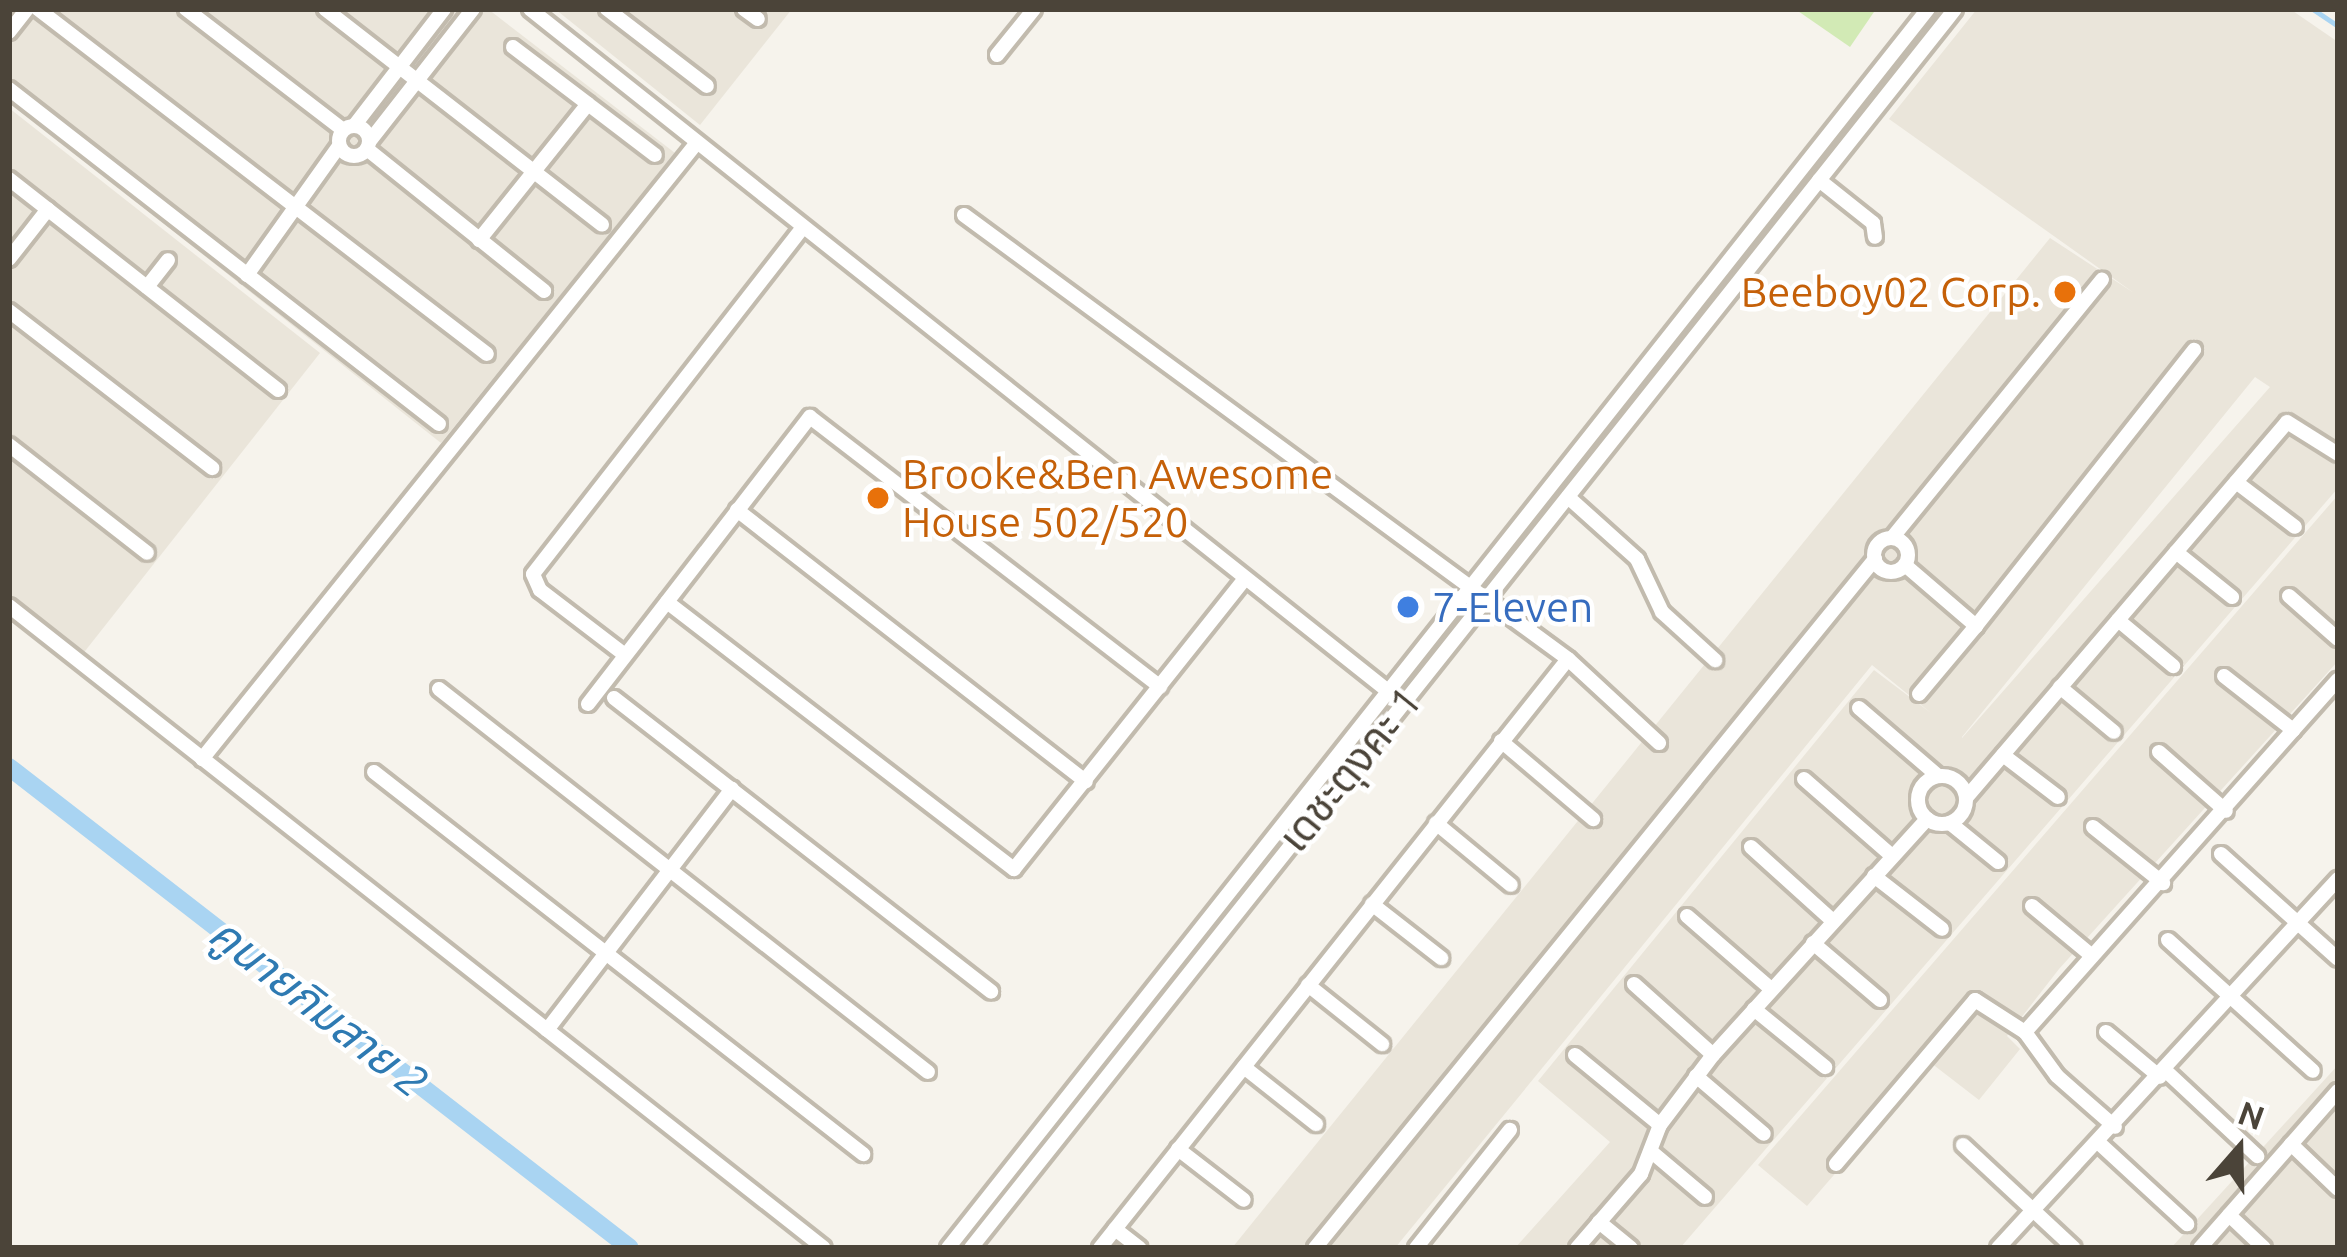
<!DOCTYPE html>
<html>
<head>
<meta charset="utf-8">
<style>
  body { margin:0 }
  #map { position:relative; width:2347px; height:1257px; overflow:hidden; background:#f6f3ec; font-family:Ubuntu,"Noto Sans Thai",sans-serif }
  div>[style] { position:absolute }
  .residential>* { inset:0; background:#eae5da }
  .green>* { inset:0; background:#d2eab5 }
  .stream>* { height:4.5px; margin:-2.25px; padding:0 2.25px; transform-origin:2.25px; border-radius:2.25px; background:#a9d4f2 }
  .canal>* { height:18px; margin:-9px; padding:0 9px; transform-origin:9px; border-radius:9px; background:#a9d4f2 }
  .roads { filter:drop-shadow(3px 0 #c2bbae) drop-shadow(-3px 0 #c2bbae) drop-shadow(0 3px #c2bbae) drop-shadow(0 -3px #c2bbae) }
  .street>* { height:14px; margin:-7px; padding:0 7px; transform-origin:7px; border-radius:7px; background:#fff }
  .street>.ring { margin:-7px; padding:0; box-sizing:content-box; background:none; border:14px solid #fff; border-radius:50% }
  .dots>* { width:33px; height:33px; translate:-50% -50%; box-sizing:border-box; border:6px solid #fff; border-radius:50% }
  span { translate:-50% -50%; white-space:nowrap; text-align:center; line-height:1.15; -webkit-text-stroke:9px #fff; paint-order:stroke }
  .food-label { font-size:42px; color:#c56008 }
  .right { translate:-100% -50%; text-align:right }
  .left { translate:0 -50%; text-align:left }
  .shop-label { font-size:42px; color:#366cbe }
  .street-label { font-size:42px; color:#4b4439 }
  .water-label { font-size:45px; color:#2e7ab2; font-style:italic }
  .frame { position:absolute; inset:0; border:12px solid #4b4439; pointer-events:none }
  .north { position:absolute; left:2179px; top:1089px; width:120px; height:120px; -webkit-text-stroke:9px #fff; paint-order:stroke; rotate:20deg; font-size:33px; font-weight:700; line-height:48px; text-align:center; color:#4b4439 }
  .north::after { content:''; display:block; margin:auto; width:42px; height:54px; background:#4b4439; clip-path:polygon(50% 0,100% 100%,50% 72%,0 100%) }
</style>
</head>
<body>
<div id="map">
  <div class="residential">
    <div style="clip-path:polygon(9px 9px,488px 9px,675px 153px,441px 443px,9px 101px)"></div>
    <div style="clip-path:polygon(555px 9px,792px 9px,700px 125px)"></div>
    <div style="clip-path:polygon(evenodd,1977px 9px,2290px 9px,2338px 42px,2338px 488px,1680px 1248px,1515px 1248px,1610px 1142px,1538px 1081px,1874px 670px,1931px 713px,1872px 665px,1395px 1248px,1232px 1248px,2050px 238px,2134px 293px,1889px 119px,1977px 9px,2255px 377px,2270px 387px,1962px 738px,1962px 737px,2255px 377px)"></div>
    <div style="clip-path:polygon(9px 108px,320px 353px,78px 660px,9px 607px)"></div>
    <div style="clip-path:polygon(2338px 495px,2338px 661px,2059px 969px,2007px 1036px,2020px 1049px,1979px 1100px,1931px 1063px,1807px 1206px,1758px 1165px)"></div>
    <div style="clip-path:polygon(2338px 1065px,2338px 1248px,2171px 1248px)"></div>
  </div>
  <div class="green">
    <div style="clip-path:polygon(1795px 9px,1876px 9px,1850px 47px)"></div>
  </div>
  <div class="stream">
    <div style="left:2313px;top:9px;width:30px;rotate:34deg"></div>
  </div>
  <div class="canal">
    <div style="left:9px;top:767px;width:785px;rotate:37.76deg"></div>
  </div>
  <div class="roads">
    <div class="street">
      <div style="left:38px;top:9px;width:566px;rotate:37.54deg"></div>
      <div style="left:186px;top:9px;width:198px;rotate:37.6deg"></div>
      <div style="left:325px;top:9px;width:351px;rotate:37.9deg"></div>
      <div style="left:530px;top:9px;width:1114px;rotate:38.48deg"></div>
      <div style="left:607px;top:9px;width:126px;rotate:37.6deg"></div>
      <div style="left:744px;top:9px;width:17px;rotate:36deg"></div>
      <div style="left:9px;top:32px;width:29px;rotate:-52deg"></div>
      <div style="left:513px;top:47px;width:94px;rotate:37.2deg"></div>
      <div style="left:997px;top:55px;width:59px;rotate:-51.2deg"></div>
      <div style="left:9px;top:89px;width:545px;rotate:37.92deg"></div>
      <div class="ring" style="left:339px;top:126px;width:16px;height:16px"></div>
      <div style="left:354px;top:126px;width:148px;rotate:-52.4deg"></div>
      <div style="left:369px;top:142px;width:169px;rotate:-52deg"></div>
      <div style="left:367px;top:149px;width:227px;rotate:38.7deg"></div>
      <div style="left:9px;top:179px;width:342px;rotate:38.1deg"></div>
      <div style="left:1819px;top:180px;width:69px;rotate:38.5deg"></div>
      <div style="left:1873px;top:223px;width:14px;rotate:82deg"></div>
      <div style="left:964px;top:215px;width:750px;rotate:36.32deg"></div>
      <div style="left:1568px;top:659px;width:124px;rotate:42.7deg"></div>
      <div style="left:479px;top:240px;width:174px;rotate:-51.3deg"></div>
      <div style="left:588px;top:104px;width:84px;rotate:37.3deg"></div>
      <div style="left:9px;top:259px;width:63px;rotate:-52deg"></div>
      <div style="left:247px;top:275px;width:158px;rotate:-54.5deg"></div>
      <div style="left:147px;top:287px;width:34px;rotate:-52deg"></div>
      <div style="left:9px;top:311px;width:257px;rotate:37.7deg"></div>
      <div style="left:9px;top:445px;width:175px;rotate:38deg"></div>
      <div style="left:2236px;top:482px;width:74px;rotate:37.3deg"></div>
      <div style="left:1568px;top:497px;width:93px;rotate:41.9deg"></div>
      <div style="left:1637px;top:559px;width:59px;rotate:64.7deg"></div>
      <div style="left:1662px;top:612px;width:72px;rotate:42.2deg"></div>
      <div style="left:737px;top:510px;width:442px;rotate:37.9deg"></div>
      <div style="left:1892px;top:538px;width:333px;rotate:-50.9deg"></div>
      <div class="ring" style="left:1874px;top:538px;width:20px;height:20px"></div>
      <div style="left:2176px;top:552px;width:72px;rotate:38.8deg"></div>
      <div style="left:1905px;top:565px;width:94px;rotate:40.7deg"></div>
      <div style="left:1976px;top:626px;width:352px;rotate:-51.7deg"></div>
      <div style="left:2289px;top:596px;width:65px;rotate:41.3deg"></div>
      <div style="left:667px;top:602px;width:438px;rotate:37.6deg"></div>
      <div style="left:1014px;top:869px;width:371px;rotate:-51.5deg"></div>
      <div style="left:9px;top:606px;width:1037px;rotate:38.23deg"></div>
      <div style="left:2118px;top:620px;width:72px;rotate:39.9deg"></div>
      <div style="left:625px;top:655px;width:107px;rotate:-142.6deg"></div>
      <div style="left:540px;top:590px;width:17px;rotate:-114deg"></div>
      <div style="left:533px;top:574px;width:436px;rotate:-52.1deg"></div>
      <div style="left:2224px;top:676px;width:88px;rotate:38deg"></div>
      <div style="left:2060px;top:687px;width:70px;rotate:39.8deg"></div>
      <div style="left:439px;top:689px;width:621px;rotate:38.07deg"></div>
      <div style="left:1919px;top:694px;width:89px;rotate:-50deg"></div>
      <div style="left:614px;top:698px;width:478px;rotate:37.9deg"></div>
      <div style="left:588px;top:704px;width:363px;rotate:-52.3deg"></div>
      <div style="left:810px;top:417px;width:442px;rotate:37.6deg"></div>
      <div style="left:1859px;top:708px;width:103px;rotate:40.7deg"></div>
      <div style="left:1501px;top:741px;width:121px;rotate:40.3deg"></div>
      <div style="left:2159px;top:752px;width:89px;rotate:41.4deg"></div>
      <div style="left:2003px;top:755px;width:69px;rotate:37.4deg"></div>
      <div style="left:202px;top:759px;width:787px;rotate:-51.24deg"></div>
      <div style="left:374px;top:772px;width:621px;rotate:38deg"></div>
      <div class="ring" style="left:1918px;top:776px;width:34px;height:34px"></div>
      <div style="left:1804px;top:779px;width:117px;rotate:41.2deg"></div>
      <div style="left:1966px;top:798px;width:494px;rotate:-49.5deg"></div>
      <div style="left:2287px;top:422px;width:60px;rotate:32.1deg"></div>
      <div style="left:1436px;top:823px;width:97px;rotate:39.6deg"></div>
      <div style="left:1950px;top:823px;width:62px;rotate:39.1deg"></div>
      <div style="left:2093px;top:827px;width:90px;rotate:38.7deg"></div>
      <div style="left:1751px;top:847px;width:110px;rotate:42.1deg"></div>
      <div style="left:2221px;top:854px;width:157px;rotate:41.9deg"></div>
      <div style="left:1874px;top:876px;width:86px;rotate:37.9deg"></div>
      <div style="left:1372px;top:904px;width:88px;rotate:38deg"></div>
      <div style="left:2032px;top:906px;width:78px;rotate:39.8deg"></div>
      <div style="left:1687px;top:916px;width:111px;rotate:41deg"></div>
      <div style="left:2168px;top:940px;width:195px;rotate:42.1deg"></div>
      <div style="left:1813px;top:943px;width:88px;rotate:40.4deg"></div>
      <div style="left:1634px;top:984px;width:106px;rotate:41.9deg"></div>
      <div style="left:1308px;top:985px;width:95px;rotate:38.6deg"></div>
      <div style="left:1754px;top:1009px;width:92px;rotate:39.2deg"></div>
      <div style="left:547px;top:1030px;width:304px;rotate:-52.5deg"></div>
      <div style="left:2025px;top:1032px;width:471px;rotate:-48.4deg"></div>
      <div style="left:2106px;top:1032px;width:70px;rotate:39.8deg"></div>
      <div style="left:1575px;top:1055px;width:110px;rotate:39.5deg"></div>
      <div style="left:1244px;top:1067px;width:92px;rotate:38.4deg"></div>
      <div style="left:2166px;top:1071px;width:125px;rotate:43deg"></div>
      <div style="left:1696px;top:1076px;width:89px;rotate:40.5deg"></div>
      <div style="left:2099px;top:1143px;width:120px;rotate:42.6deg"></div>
      <div style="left:2291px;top:1144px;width:65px;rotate:43.8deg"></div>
      <div style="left:1963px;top:1145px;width:151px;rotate:42.9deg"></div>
      <div style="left:1178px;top:1149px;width:83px;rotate:37.7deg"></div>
      <div style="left:1653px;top:1153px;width:68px;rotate:40.2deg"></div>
      <div style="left:1836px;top:1164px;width:215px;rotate:-49.7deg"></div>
      <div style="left:1975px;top:1000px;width:59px;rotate:32.6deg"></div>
      <div style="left:2025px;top:1032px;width:54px;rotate:54deg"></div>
      <div style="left:2057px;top:1076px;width:77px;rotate:41.3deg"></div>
      <div style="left:2229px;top:1215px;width:48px;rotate:43.3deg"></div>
      <div style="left:1599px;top:1222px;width:41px;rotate:39.1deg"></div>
      <div style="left:1115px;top:1229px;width:31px;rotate:38deg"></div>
      <div style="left:948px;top:1248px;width:1580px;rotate:-51.66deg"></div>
      <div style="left:971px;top:1248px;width:1582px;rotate:-51.54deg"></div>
      <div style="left:1100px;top:1248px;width:752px;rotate:-51.53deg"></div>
      <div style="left:1315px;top:1248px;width:888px;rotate:-50.9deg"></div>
      <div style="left:1416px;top:1248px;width:151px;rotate:-51.5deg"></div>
      <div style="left:1577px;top:1248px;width:98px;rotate:-49.1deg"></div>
      <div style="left:1641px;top:1174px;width:53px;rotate:-68.8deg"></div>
      <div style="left:1660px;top:1125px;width:88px;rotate:-52.9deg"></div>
      <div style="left:1713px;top:1055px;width:319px;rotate:-47.8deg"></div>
      <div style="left:1998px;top:1248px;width:502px;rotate:-47.34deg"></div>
      <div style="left:2200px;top:1248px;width:209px;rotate:-48.7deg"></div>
    </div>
  </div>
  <div class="dots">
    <div style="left:2065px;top:292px;background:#e8710a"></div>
    <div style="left:878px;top:498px;background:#e8710a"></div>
    <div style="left:1408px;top:607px;background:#3f7fe0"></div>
  </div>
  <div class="food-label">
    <span class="right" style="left:2041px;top:292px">Beeboy02 Corp.</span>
    <span class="left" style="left:902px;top:498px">Brooke&amp;Ben Awesome<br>House 502/520</span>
  </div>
  <div class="shop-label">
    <span class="left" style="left:1432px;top:607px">7-Eleven</span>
  </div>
  <div class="street-label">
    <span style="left:1350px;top:769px;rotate:-51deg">เดชะตุงคะ 1</span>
  </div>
  <div class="water-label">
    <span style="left:319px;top:1007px;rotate:38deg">คูนายกิมสาย 2</span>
  </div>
  <div class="frame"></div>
  <div class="north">N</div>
</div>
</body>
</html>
